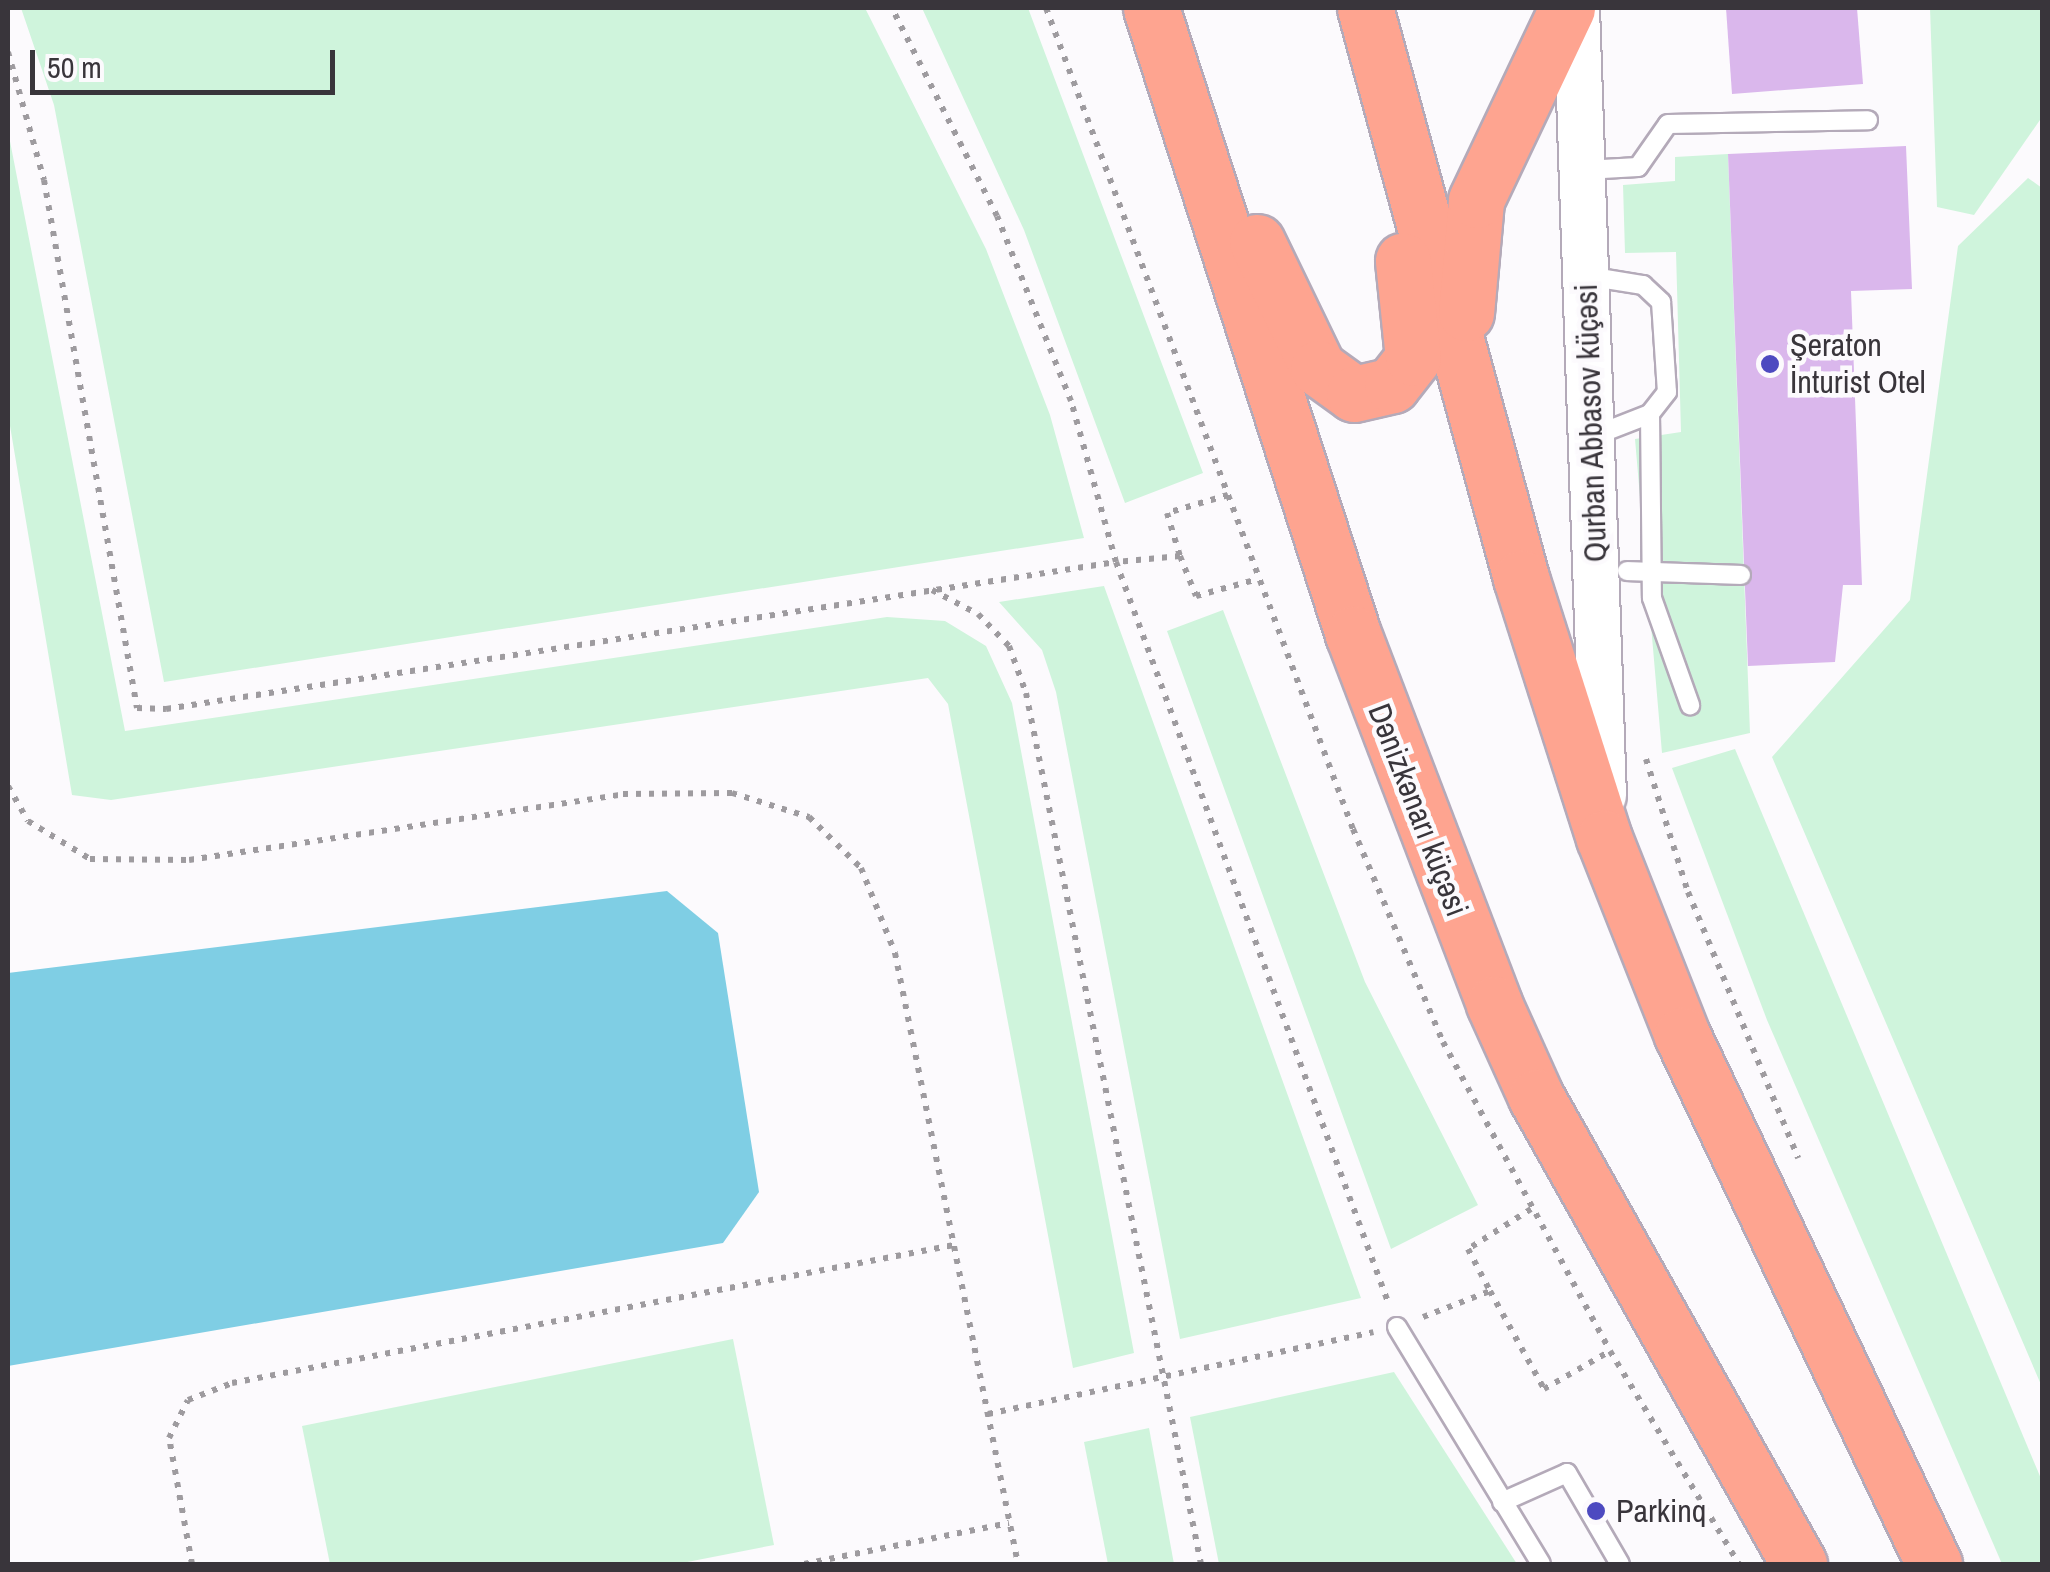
<!DOCTYPE html>
<html>
<head>
<meta charset="utf-8">
<style>
  body { margin:0 }
  #map { position:relative; width:2050px; height:1572px; overflow:hidden; background:#fcfafd; font-family:"Archivo Narrow",sans-serif }
  div>[style] { position:absolute }
  .green>* { inset:0; background:#cff4dc }
  .water>* { inset:0; background:#7fcee4 }
  .building>* { inset:0; background:#dab7ec }
  .path>* { height:6px; margin-top:-3px; transform-origin:0; background:repeating-linear-gradient(90deg,#9e9b9f 0 5px,transparent 0 13px) }
  .roads { filter:drop-shadow(2px 0 #b4aab9) drop-shadow(-2px 0 #b4aab9) drop-shadow(0 2px #b4aab9) drop-shadow(0 -2px #b4aab9) }
  .service>* { height:18px; margin:-9px; padding:0 9px; transform-origin:9px; border-radius:9px; background:#fff }
  .tertiary>* { height:45px; margin:-22.5px; padding:0 22.5px; transform-origin:22.5px; border-radius:22.5px; background:#fff }
  .trunk>* { height:55px; margin:-27.5px; padding:0 27.5px; transform-origin:27.5px; border-radius:27.5px; background:#fea490 }
  .dots>* { width:28px; height:28px; translate:-50% -50%; box-sizing:border-box; border:5px solid #fcfafd; border-radius:50% }
  span { translate:-50% -50%; white-space:nowrap; text-align:center; line-height:1.15; -webkit-text-stroke:9px #fcfafd; paint-order:stroke }
  .poi-label { font-size:32px; color:#39353b }
  .left { translate:0 -50%; text-align:left }
  .street-label { font-size:32px; color:#39353b }
  .frame { position:absolute; inset:0; border:10px solid #39353b; pointer-events:none }
  .scale { position:absolute; left:30px; top:50px; width:305px; height:45px; box-sizing:border-box; border:5px solid #39353b; border-top:0; padding-left:12px; font-size:30px; line-height:35px; white-space:nowrap; color:#39353b; -webkit-text-stroke:8px #fcfafd; paint-order:stroke }
</style>
</head>
<body>
<div id="map">
  <div class="green">
    <div style="clip-path:polygon(21px 8px,865px 8px,986px 249px,1050px 415px,1084px 538px,164px 682px,54px 105px)"></div>
    <div style="clip-path:polygon(922px 8px,1028px 8px,1203px 473px,1125px 503px,1024px 230px)"></div>
    <div style="clip-path:polygon(1930px 8px,2042px 8px,2042px 117px,1974px 215px,1937px 207px)"></div>
    <div style="clip-path:polygon(8px 131px,125px 731px,887px 617px,945px 621px,986px 646px,1012px 703px,1134px 1353px,1073px 1368px,948px 704px,928px 678px,111px 800px,72px 795px,8px 414px)"></div>
    <div style="clip-path:polygon(1728px 154px,1750px 733px,1662px 753px,1635px 439px,1681px 432px,1676px 252px,1625px 253px,1623px 185px,1675px 181px,1675px 157px)"></div>
    <div style="clip-path:polygon(2028px 178px,2042px 188px,2042px 1387px,1772px 757px,1910px 600px,1958px 246px)"></div>
    <div style="clip-path:polygon(1104px 586px,1361px 1298px,1180px 1339px,1056px 692px,1042px 650px,999px 602px)"></div>
    <div style="clip-path:polygon(1223px 610px,1365px 982px,1478px 1205px,1391px 1249px,1167px 631px)"></div>
    <div style="clip-path:polygon(1735px 749px,2042px 1481px,2042px 1564px,2002px 1564px,1767px 1020px,1672px 768px)"></div>
    <div style="clip-path:polygon(733px 1339px,774px 1545px,677px 1564px,330px 1564px,302px 1426px)"></div>
    <div style="clip-path:polygon(1394px 1372px,1517px 1564px,1219px 1564px,1190px 1417px)"></div>
    <div style="clip-path:polygon(1149px 1428px,1174px 1564px,1108px 1564px,1084px 1442px)"></div>
  </div>
  <div class="water">
    <div style="clip-path:polygon(667px 891px,718px 933px,759px 1192px,723px 1243px,8px 1366px,8px 973px)"></div>
  </div>
  <div class="building">
    <div style="clip-path:polygon(1726px 8px,1857px 8px,1863px 84px,1732px 94px)"></div>
    <div style="clip-path:polygon(1906px 146px,1912px 289px,1851px 291px,1862px 585px,1843px 585px,1835px 662px,1748px 666px,1728px 154px)"></div>
  </div>
  <div class="path">
    <div style="left:1046px;top:8px;width:877px;rotate:69.5deg"></div>
    <div style="left:1353px;top:829px;width:231px;rotate:67.1deg"></div>
    <div style="left:1443px;top:1042px;width:351px;rotate:61.6deg"></div>
    <div style="left:1610px;top:1351px;width:249px;rotate:58.8deg"></div>
    <div style="left:8px;top:52px;width:133px;rotate:74.3deg"></div>
    <div style="left:44px;top:180px;width:536px;rotate:80.01deg"></div>
    <div style="left:137px;top:708px;width:29px;rotate:2deg"></div>
    <div style="left:166px;top:709px;width:961px;rotate:-8.8deg"></div>
    <div style="left:1116px;top:562px;width:167px;rotate:-105.6deg"></div>
    <div style="left:1071px;top:401px;width:199px;rotate:-111.8deg"></div>
    <div style="left:997px;top:216px;width:233px;rotate:-116.8deg"></div>
    <div style="left:1228px;top:495px;width:64px;rotate:163.6deg"></div>
    <div style="left:1167px;top:513px;width:45px;rotate:73.2deg"></div>
    <div style="left:1180px;top:556px;width:43px;rotate:68.2deg"></div>
    <div style="left:1196px;top:596px;width:64px;rotate:-15.3deg"></div>
    <div style="left:1180px;top:556px;width:64px;rotate:174.6deg"></div>
    <div style="left:1116px;top:562px;width:788px;rotate:69.82deg"></div>
    <div style="left:932px;top:590px;width:52px;rotate:27.6deg"></div>
    <div style="left:978px;top:614px;width:45px;rotate:45.9deg"></div>
    <div style="left:1009px;top:646px;width:50px;rotate:70.1deg"></div>
    <div style="left:1026px;top:693px;width:888px;rotate:78.64deg"></div>
    <div style="left:1646px;top:759px;width:139px;rotate:72.5deg"></div>
    <div style="left:1688px;top:892px;width:288px;rotate:67.5deg"></div>
    <div style="left:8px;top:786px;width:40px;rotate:60.3deg"></div>
    <div style="left:28px;top:821px;width:73px;rotate:31.5deg"></div>
    <div style="left:90px;top:859px;width:99px;rotate:0.6deg"></div>
    <div style="left:189px;top:860px;width:439px;rotate:-8.6deg"></div>
    <div style="left:623px;top:794px;width:109px;rotate:-0.5deg"></div>
    <div style="left:732px;top:793px;width:81px;rotate:17.3deg"></div>
    <div style="left:809px;top:817px;width:73px;rotate:44.4deg"></div>
    <div style="left:861px;top:868px;width:92px;rotate:68.2deg"></div>
    <div style="left:895px;top:953px;width:623px;rotate:78.62deg"></div>
    <div style="left:1531px;top:1209px;width:75px;rotate:147.6deg"></div>
    <div style="left:1468px;top:1249px;width:47px;rotate:62.4deg"></div>
    <div style="left:1490px;top:1291px;width:112px;rotate:61.1deg"></div>
    <div style="left:1544px;top:1389px;width:76px;rotate:-29.9deg"></div>
    <div style="left:1423px;top:1317px;width:72px;rotate:-21.2deg"></div>
    <div style="left:988px;top:1414px;width:394px;rotate:-12deg"></div>
    <div style="left:192px;top:1564px;width:128px;rotate:-100.3deg"></div>
    <div style="left:169px;top:1438px;width:42px;rotate:-63.4deg"></div>
    <div style="left:188px;top:1400px;width:47px;rotate:-21.1deg"></div>
    <div style="left:232px;top:1383px;width:735px;rotate:-10.82deg"></div>
    <div style="left:804px;top:1564px;width:209px;rotate:-11.3deg"></div>
  </div>
  <div class="roads">
    <div class="service">
      <div style="left:1585px;top:170px;width:53px;rotate:-3.2deg"></div>
      <div style="left:1638px;top:167px;width:52px;rotate:-55.1deg"></div>
      <div style="left:1668px;top:124px;width:200px;rotate:-1.1deg"></div>
      <div style="left:1587px;top:276px;width:57px;rotate:9.1deg"></div>
      <div style="left:1643px;top:285px;width:25px;rotate:43deg"></div>
      <div style="left:1661px;top:302px;width:90px;rotate:86.2deg"></div>
      <div style="left:1667px;top:392px;width:28px;rotate:128deg"></div>
      <div style="left:1650px;top:414px;width:63px;rotate:158.7deg"></div>
      <div style="left:1650px;top:414px;width:184px;rotate:89.4deg"></div>
      <div style="left:1652px;top:598px;width:114px;rotate:70.4deg"></div>
      <div style="left:1627px;top:571px;width:114px;rotate:2deg"></div>
      <div style="left:1397px;top:1327px;width:277px;rotate:58.7deg"></div>
      <div style="left:1502px;top:1502px;width:71px;rotate:-24deg"></div>
      <div style="left:1567px;top:1473px;width:105px;rotate:59.8deg"></div>
    </div>
    <div class="tertiary">
      <div style="left:1576px;top:8px;width:788px;rotate:88.04deg"></div>
    </div>
    <div class="trunk">
      <div style="left:1151px;top:8px;width:658px;rotate:72.12deg"></div>
      <div style="left:1353px;top:634px;width:396px;rotate:69.1deg"></div>
      <div style="left:1494px;top:1004px;width:102px;rotate:65.7deg"></div>
      <div style="left:1536px;top:1097px;width:536px;rotate:60.61deg"></div>
      <div style="left:1365px;top:8px;width:591px;rotate:74.69deg"></div>
      <div style="left:1521px;top:578px;width:273px;rotate:72.3deg"></div>
      <div style="left:1604px;top:838px;width:212px;rotate:68.4deg"></div>
      <div style="left:1682px;top:1035px;width:586px;rotate:64.53deg"></div>
      <div style="left:1257px;top:242px;width:140px;rotate:64.2deg"></div>
      <div style="left:1318px;top:368px;width:44px;rotate:35.8deg"></div>
      <div style="left:1354px;top:394px;width:39px;rotate:-13deg"></div>
      <div style="left:1392px;top:385px;width:34px;rotate:-52deg"></div>
      <div style="left:1413px;top:358px;width:98px;rotate:-95.9deg"></div>
      <div style="left:1466px;top:313px;width:113px;rotate:-84.9deg"></div>
      <div style="left:1476px;top:200px;width:212px;rotate:-64.6deg"></div>
    </div>
  </div>
  <div class="dots">
    <div style="left:1770px;top:364px;background:#4d4ac0"></div>
    <div style="left:1596px;top:1511px;background:#4d4ac0"></div>
  </div>
  <div class="poi-label">
    <span class="left" style="left:1790px;top:364px">Şeraton<br>İnturist Otel</span>
    <span class="left" style="left:1616px;top:1511px">Parkinq</span>
  </div>
  <div class="street-label">
    <span style="left:1591px;top:423px;rotate:-92deg">Qurban Abbasov küçəsi</span>
    <span style="left:1418px;top:810px;rotate:69deg">Dənizkənarı küçəsi</span>
  </div>
  <div class="frame"></div>
  <div class="scale">50 m</div>
</div>
</body>
</html>
